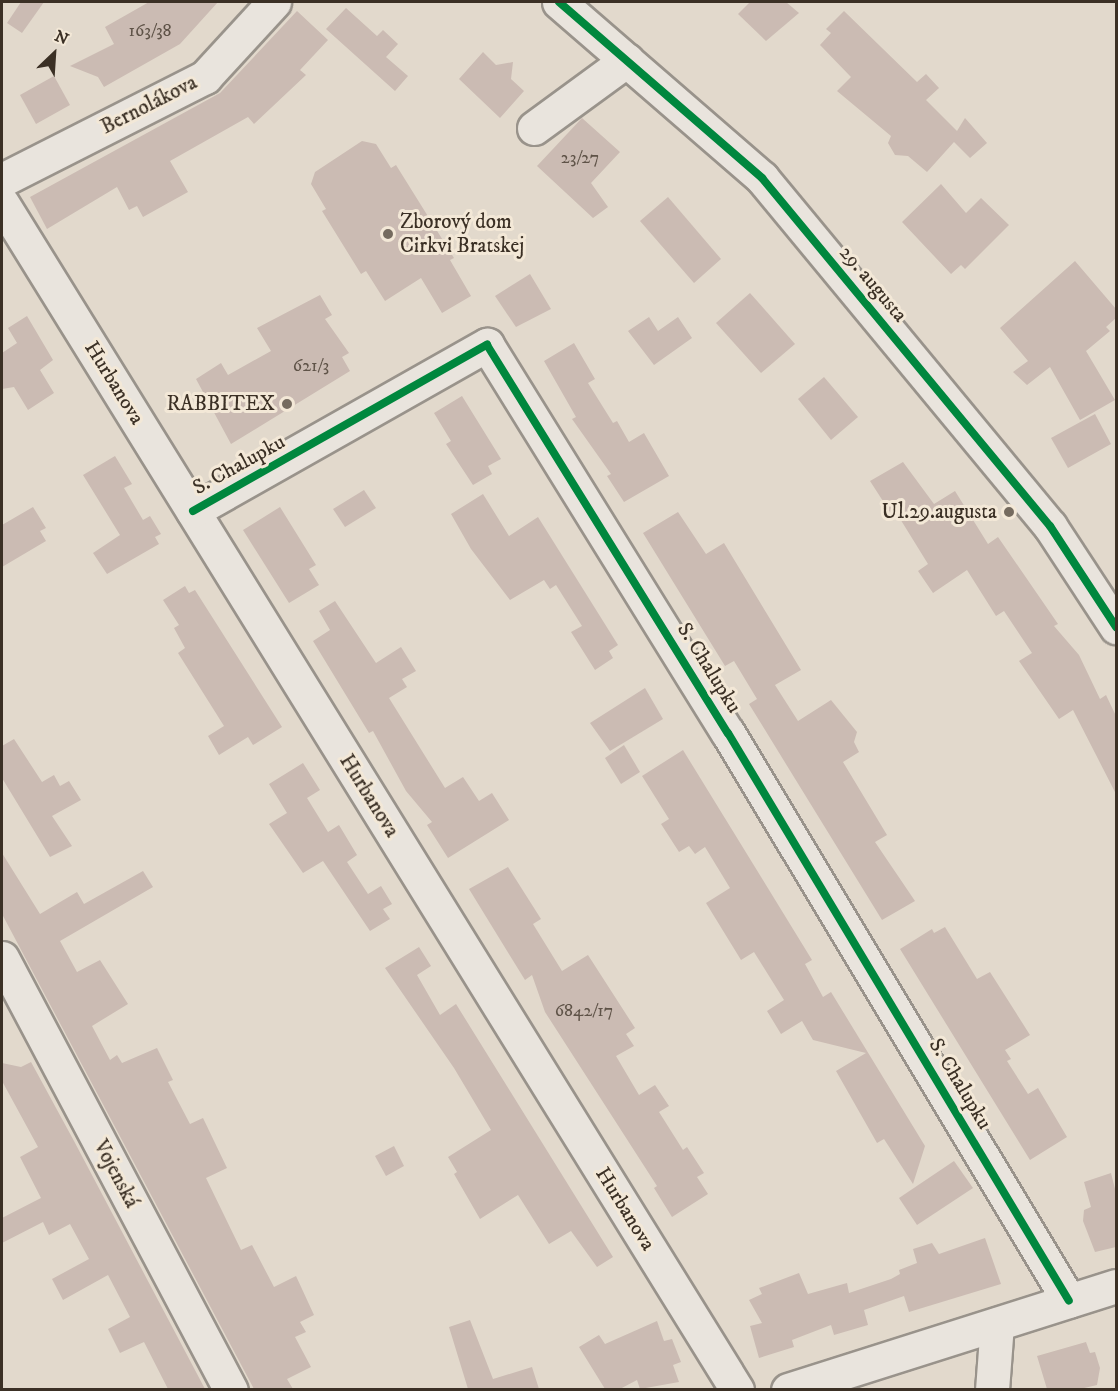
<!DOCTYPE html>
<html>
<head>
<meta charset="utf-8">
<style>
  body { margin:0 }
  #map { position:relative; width:1118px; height:1391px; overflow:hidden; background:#e2d9cc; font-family:"IM FELL DW Pica",serif }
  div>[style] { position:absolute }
  .building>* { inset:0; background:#cbbbb3 }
  .roads { filter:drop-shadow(2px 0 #99938b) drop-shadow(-2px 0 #99938b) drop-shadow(0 2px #99938b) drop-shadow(0 -2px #99938b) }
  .minor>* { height:33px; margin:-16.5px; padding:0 16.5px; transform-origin:16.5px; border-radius:16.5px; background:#e9e4dd }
  .cycleway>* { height:8px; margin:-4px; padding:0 4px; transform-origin:4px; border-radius:4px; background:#00873e }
  .dots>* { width:16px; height:16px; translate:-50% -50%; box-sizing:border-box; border:3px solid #f3e8d7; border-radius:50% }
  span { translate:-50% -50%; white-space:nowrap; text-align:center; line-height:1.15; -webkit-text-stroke:6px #f3e8d7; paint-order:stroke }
  .number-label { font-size:18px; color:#5f5348 }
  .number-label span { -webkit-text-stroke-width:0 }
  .street-label { font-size:21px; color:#3b3025 }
  .poi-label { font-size:21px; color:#3b3025 }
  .left { translate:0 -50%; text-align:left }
  .right { translate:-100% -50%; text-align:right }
  .frame { position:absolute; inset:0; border:3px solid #3b3025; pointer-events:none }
  .north { position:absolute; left:24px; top:24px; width:60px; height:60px; -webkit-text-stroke:4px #f3e8d7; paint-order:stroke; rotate:25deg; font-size:16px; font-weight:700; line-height:24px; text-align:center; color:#3b3025 }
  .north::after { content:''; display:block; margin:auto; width:21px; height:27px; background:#3b3025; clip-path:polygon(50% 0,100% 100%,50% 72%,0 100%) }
</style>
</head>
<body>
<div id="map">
  <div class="building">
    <div style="clip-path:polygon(21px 2px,44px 2px,22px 33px,7px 23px)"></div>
    <div style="clip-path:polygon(149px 2px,218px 2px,180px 44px,104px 87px,98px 77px,70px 66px,114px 44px,105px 27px)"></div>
    <div style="clip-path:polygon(750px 2px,786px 2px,799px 13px,766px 41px,738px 14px)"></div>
    <div style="clip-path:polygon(346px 8px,377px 36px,383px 30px,398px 44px,386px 57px,408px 76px,395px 91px,326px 29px)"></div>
    <div style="clip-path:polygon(297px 11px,328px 40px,300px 70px,306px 75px,254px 124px,248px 117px,170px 161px,188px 192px,143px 217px,137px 206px,129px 210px,117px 187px,47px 229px,30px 197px,220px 93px)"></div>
    <div style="clip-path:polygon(844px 11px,917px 82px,926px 74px,939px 88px,926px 100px,957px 131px,965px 118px,987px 143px,970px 158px,954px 142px,927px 172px,908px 156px,895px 155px,888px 143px,891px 136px,837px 91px,851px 77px,820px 45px,831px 33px,826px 29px)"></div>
    <div style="clip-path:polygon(483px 52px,496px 65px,513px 62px,511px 79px,524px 91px,500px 118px,459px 79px)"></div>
    <div style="clip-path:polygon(54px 76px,70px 105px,36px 124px,20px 95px)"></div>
    <div style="clip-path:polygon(582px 118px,620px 152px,591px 183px,608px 207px,593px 218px,537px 166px)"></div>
    <div style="clip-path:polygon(362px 141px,376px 144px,391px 168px,396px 165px,454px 258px,450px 260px,471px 296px,442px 313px,421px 278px,385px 301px,366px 271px,361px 274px,322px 211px,326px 209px,311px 184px,315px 172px)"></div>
    <div style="clip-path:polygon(941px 184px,966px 213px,981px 198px,1009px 225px,965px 269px,961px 265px,951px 274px,902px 222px)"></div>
    <div style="clip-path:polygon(668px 197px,721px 259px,694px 283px,640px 221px)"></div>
    <div style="clip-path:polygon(1075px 261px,1116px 309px,1116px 318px,1106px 327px,1110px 331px,1086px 351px,1115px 400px,1080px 420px,1050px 367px,1027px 385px,1013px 372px,1028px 361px,1000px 328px)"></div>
    <div style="clip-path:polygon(530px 274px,551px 309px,516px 327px,495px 296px)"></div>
    <div style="clip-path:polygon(750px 293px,795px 344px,761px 373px,716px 323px)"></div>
    <div style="clip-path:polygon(320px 295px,332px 315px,325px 319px,349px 353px,342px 357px,350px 371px,231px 444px,196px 379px,221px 363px,228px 375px,271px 351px,257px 328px)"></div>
    <div style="clip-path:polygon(27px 316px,53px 360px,40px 370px,54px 393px,28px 410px,14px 387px,2px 389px,2px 353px,17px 343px,8px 328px)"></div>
    <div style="clip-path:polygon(649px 317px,658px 331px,678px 317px,692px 338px,654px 365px,628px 331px)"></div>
    <div style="clip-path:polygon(574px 343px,595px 379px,588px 383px,613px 423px,617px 421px,629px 442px,644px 433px,669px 476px,624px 502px,607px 476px,611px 474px,572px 419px,576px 417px,544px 361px)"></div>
    <div style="clip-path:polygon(824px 377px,858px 417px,831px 440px,798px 399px)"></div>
    <div style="clip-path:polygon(462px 396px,501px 459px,488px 466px,492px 474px,473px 485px,446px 444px,451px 441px,434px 413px)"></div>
    <div style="clip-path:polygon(1095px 414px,1111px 444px,1068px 468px,1051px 438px)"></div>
    <div style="clip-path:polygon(115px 456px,132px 484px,124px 488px,143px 520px,150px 516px,161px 534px,155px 537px,159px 544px,107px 574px,93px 553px,120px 535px,83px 475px)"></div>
    <div style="clip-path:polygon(903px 462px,934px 504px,955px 491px,988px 544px,998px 537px,1058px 624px,1054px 626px,1079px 655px,1100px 699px,1106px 695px,1116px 716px,1116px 794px,1073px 710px,1059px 719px,1019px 661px,1032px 653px,1004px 611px,996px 616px,967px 570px,933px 593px,918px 571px,928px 564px,894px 509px,890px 512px,870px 481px)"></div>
    <div style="clip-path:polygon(364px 490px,376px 508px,345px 527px,333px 509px)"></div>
    <div style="clip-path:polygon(483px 494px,509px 536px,538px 517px,618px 645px,609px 651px,613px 658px,595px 670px,571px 632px,582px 626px,556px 585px,550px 589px,544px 580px,510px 600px,471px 549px,451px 514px)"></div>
    <div style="clip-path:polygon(33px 507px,46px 528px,40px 531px,46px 541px,2px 567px,2px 525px)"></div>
    <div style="clip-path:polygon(280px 507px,316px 565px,309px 569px,319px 585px,289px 603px,243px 530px)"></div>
    <div style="clip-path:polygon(678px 512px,706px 554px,724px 543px,801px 670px,775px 685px,798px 721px,831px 700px,857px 732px,854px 742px,859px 752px,843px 762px,887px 835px,875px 842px,915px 901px,882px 920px,749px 704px,757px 699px,734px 661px,725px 666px,643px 533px)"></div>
    <div style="clip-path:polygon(185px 586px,189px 593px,195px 590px,282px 727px,253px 745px,248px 737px,219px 755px,208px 736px,224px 726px,178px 653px,185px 648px,174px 628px,179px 625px,163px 600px)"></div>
    <div style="clip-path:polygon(335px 601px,376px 663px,401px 647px,416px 671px,402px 679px,407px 687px,389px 698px,445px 788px,463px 777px,479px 801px,492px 793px,509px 820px,448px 858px,427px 825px,432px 822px,406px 791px,373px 731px,369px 733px,313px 641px,330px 630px,319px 611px)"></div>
    <div style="clip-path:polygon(645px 688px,663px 719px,610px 751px,590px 723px)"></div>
    <div style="clip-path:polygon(14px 739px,42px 782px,54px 775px,60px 786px,69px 781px,81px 800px,52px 816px,72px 846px,50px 857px,2px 778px,2px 746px)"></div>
    <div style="clip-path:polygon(624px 745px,640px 772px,621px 784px,605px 758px)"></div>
    <div style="clip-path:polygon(683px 750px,812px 960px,805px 964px,823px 997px,831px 992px,925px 1146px,913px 1184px,884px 1139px,877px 1143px,836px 1071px,866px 1053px,813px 1040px,802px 1021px,781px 1034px,767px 1011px,784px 1000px,754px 952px,741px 960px,706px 903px,730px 888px,705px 847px,695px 854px,689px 846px,679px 852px,661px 824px,669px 819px,642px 776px)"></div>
    <div style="clip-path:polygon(303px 763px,320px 790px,307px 798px,328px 832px,339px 825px,357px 855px,347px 862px,368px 894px,381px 886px,392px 904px,383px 909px,390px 919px,370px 931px,323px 861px,303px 873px,269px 824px,287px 813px,269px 784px)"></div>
    <div style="clip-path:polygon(2px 853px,40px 914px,77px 892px,84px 904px,143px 871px,153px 887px,60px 941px,77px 972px,100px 960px,128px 1004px,92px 1026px,110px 1060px,117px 1055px,122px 1063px,157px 1048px,173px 1080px,168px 1082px,190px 1124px,203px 1118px,227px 1168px,206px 1178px,241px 1250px,252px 1245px,274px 1287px,296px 1276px,314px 1315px,300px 1322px,306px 1332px,295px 1337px,311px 1367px,287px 1379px,293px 1389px,254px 1389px,2px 914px)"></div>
    <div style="clip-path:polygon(508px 867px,541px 919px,533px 924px,562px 971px,588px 955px,635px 1028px,626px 1034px,634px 1046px,616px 1056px,639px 1095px,655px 1085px,669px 1106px,659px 1112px,683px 1150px,687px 1147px,704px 1173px,697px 1177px,708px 1194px,672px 1217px,654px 1188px,657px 1186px,545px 1012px,532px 975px,525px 980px,469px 889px)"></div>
    <div style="clip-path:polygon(945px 927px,977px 979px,990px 972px,1030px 1035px,1005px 1050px,1011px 1059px,1007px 1061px,1028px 1094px,1038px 1088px,1067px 1137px,1030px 1160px,900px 949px,932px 929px,934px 933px)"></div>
    <div style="clip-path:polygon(419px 947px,431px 966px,417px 975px,440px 1015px,456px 1004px,613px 1257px,597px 1267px,571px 1231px,549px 1244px,518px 1195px,480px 1219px,454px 1174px,457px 1172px,448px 1157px,491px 1130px,454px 1068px,385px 968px)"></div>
    <div style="clip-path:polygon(31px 1062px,74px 1141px,205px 1389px,168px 1389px,144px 1342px,120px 1353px,108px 1329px,130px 1317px,108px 1275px,63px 1300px,52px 1279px,89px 1259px,70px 1224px,49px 1235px,43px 1222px,2px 1243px,2px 1218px,41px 1198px,20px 1157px,38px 1147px,2px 1081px,2px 1063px,21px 1067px)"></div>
    <div style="clip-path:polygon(394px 1146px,404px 1166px,386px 1176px,375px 1156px)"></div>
    <div style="clip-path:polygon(954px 1161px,973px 1188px,917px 1225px,899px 1198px)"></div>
    <div style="clip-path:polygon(1111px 1173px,1116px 1193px,1116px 1247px,1095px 1252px,1083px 1221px,1084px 1210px,1091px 1207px,1084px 1182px)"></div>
    <div style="clip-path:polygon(985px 1238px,1001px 1284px,909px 1312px,904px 1296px,864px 1310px,868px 1325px,834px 1335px,831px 1325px,792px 1340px,794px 1347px,759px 1358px,750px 1326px,762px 1323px,749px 1300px,762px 1294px,759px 1288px,799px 1273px,808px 1294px,847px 1283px,849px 1293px,891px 1279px,900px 1274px,899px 1270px,917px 1263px,913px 1249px,932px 1243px,939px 1254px)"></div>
    <div style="clip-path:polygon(470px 1320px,493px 1379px,532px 1367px,539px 1389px,468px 1389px,449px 1327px)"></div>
    <div style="clip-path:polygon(657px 1321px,664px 1341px,672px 1339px,681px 1362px,673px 1365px,679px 1382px,640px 1389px,637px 1380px,620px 1389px,605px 1389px,579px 1347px,599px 1335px,605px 1344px)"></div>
    <div style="clip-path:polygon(1086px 1342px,1090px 1353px,1095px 1352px,1100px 1368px,1097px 1385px,1080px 1389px,1047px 1389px,1037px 1356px)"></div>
  </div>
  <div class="roads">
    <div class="minor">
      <div style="left:559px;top:2px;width:269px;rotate:40.9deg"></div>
      <div style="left:762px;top:178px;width:452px;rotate:50.4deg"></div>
      <div style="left:1050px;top:526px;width:121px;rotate:56.8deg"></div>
      <div style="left:534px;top:128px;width:115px;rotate:-36.2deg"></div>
      <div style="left:2px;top:180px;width:228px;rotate:-26.9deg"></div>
      <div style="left:205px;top:77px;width:102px;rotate:-47.4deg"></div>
      <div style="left:2px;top:203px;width:1396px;rotate:58.23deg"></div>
      <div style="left:193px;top:511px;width:338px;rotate:-29.5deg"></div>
      <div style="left:487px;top:345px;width:457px;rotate:58.2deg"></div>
      <div style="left:728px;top:733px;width:662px;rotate:59.02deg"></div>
      <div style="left:2px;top:958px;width:489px;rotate:62.1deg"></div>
      <div style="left:788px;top:1390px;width:344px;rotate:-17.6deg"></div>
      <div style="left:992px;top:1390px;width:66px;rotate:-85.7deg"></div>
    </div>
  </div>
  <div class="cycleway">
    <div style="left:559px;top:2px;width:269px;rotate:40.9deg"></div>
    <div style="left:762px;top:178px;width:452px;rotate:50.4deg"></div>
    <div style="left:1050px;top:526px;width:121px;rotate:56.8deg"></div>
    <div style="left:193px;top:511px;width:338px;rotate:-29.5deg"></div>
    <div style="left:487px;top:345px;width:457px;rotate:58.2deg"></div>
    <div style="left:728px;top:733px;width:662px;rotate:59.02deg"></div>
  </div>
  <div class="dots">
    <div style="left:388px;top:234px;background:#756b5f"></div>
    <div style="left:287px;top:404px;background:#756b5f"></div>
    <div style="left:1009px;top:512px;background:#756b5f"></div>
  </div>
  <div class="number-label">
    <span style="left:150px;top:31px">163/38</span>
    <span style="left:580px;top:158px">23/27</span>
    <span style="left:311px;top:366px">621/3</span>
    <span style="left:584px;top:1011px">6842/17</span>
  </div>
  <div class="street-label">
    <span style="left:149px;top:105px;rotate:-27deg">Bernolákova</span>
    <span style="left:873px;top:284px;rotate:50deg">29. augusta</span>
    <span style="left:114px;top:383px;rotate:58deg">Hurbanova</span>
    <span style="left:239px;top:465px;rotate:-29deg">S. Chalupku</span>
    <span style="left:709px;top:668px;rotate:58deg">S. Chalupku</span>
    <span style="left:369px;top:796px;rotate:58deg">Hurbanova</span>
    <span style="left:960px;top:1084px;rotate:59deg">S. Chalupku</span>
    <span style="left:116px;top:1174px;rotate:62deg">Vojenská</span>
    <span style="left:625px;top:1209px;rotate:58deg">Hurbanova</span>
  </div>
  <div class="poi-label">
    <span class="left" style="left:400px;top:234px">Zborový dom<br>Cirkvi Bratskej</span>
    <span class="right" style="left:275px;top:404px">RABBITEX</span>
    <span class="right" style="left:997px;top:512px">Ul.29.augusta</span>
  </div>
  <div class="frame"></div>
  <div class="north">N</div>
</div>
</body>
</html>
